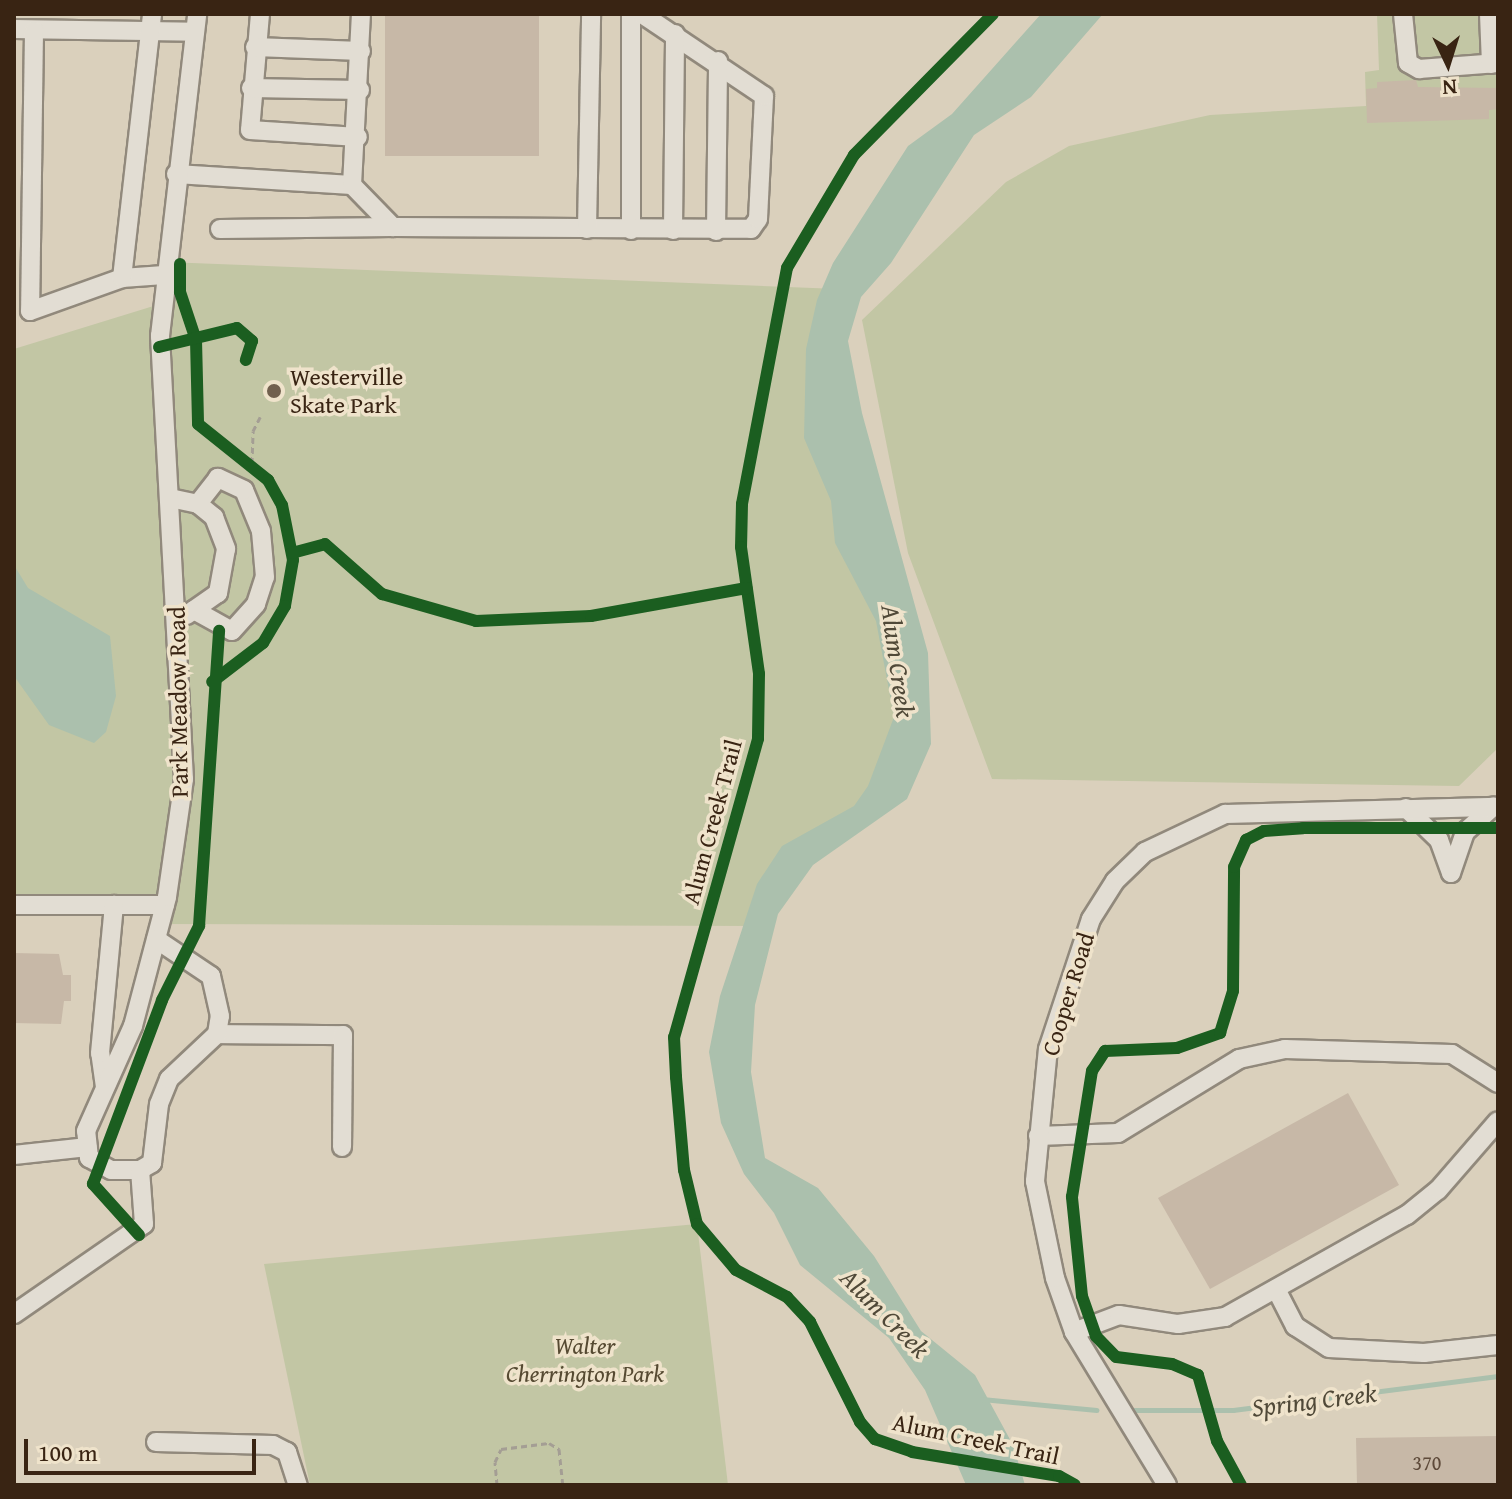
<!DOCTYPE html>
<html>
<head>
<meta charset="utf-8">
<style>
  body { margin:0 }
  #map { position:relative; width:1512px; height:1499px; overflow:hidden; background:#dad0bc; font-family:"Gentium Book Plus",serif }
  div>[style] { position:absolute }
  .green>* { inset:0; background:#c2c6a4 }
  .water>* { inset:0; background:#abc0ad }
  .stream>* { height:5px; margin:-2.5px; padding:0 2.5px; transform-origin:2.5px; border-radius:2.5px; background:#abc0ad }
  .building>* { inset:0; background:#c7b8a7 }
  .path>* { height:3px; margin-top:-1.5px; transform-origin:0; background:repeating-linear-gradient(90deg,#a49e94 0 6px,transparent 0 10px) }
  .roads { filter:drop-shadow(2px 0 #91897c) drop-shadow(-2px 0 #91897c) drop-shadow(0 2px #91897c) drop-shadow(0 -2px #91897c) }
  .minor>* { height:18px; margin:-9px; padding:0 9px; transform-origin:9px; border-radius:9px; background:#e2ddd3 }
  .cycleway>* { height:12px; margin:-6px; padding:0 6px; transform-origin:6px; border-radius:6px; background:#1b5e20 }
  .dots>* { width:22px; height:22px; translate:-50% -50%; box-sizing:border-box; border:4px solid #efe3cb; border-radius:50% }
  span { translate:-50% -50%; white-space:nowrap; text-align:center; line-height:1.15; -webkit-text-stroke:7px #efe3cb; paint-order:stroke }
  .number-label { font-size:20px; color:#5e4a3a }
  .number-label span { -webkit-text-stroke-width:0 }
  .poi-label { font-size:24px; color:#392413 }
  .left { translate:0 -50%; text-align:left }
  .street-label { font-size:24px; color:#392413 }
  .park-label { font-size:24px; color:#564a32; font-style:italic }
  .water-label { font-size:26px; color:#504938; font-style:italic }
  .frame { position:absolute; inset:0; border:16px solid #392413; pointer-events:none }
  .north { position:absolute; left:1408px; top:24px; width:80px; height:80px; -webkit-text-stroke:6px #efe3cb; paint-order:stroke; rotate:176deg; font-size:22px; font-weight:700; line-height:32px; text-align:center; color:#392413 }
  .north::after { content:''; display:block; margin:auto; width:28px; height:36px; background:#392413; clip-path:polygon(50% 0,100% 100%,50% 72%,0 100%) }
  .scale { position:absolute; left:24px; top:1439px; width:232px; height:36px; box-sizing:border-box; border:4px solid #392413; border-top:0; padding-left:10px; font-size:24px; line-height:28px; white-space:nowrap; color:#392413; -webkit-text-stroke:6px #efe3cb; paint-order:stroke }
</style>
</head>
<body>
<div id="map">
  <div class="green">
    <div style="clip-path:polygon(1377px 14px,1498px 14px,1498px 748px,1459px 786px,992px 779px,908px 553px,862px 320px,1006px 182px,1069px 146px,1210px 115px,1366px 106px,1365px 72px,1379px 70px)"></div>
    <div style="clip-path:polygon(166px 262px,838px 289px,911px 722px,882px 804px,798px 861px,761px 926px,160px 924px,167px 897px,14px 899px,14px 349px,160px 304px)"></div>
    <div style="clip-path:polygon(697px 1224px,728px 1485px,310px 1485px,264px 1264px)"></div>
  </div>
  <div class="water">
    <div style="clip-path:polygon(1041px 14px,1103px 14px,1031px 97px,974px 135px,891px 263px,861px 297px,848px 341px,862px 413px,928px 653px,931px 744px,907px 799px,813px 865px,778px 914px,755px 1005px,751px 1072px,765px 1158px,818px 1188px,874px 1256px,921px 1331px,975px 1375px,1013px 1445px,1025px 1485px,966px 1485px,925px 1390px,889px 1338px,800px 1265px,774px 1213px,744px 1174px,721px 1123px,709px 1052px,720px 996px,757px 884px,782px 846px,854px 806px,868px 786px,894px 717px,876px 621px,835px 543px,831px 501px,804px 438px,806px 349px,817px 300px,833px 263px,908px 146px,952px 114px)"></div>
    <div style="clip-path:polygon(14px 565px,28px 588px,110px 636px,116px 696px,106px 732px,94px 743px,49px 725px,14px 676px)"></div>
  </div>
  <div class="stream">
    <div style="left:982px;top:1399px;width:115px;rotate:5.5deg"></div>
    <div style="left:1128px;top:1410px;width:105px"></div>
    <div style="left:1233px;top:1410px;width:267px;rotate:-7.3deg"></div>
  </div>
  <div class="building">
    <div style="clip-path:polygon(385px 14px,539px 14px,539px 156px,385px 156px)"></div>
    <div style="clip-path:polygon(1416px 80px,1418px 87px,1498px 88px,1498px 109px,1489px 110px,1489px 119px,1367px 123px,1366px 89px,1377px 88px,1377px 82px)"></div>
    <div style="clip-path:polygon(14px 953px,59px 954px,63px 975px,71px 975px,71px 1001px,64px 1001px,61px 1024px,14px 1023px)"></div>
    <div style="clip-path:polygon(1348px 1093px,1399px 1185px,1210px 1289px,1158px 1198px)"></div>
    <div style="clip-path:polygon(1498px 1436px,1498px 1485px,1357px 1485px,1356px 1438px)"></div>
  </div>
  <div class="path">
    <div style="left:252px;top:463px;width:32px;rotate:-88deg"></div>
    <div style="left:253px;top:431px;width:16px;rotate:-63deg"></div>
    <div style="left:497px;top:1485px;width:23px;rotate:-95deg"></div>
    <div style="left:495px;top:1462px;width:14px;rotate:-65deg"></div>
    <div style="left:501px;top:1449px;width:48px;rotate:-7.1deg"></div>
    <div style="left:549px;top:1443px;width:12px;rotate:31deg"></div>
    <div style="left:559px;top:1449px;width:36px;rotate:84deg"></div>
  </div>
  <div class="roads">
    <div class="minor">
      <div style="left:260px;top:14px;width:116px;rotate:94.9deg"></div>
      <div style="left:250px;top:130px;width:108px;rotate:3.7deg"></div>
      <div style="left:631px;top:14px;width:216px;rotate:90deg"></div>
      <div style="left:1403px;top:14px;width:49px;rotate:84.2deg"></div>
      <div style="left:1408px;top:63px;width:13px;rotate:29deg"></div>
      <div style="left:1419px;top:69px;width:79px;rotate:-4.3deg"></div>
      <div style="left:1489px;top:14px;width:50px;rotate:87.7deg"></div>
      <div style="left:14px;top:29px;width:181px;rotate:0.9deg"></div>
      <div style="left:34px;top:31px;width:280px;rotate:90.8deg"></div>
      <div style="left:30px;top:311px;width:98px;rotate:-19.7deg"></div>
      <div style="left:122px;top:278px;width:42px;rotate:-4.1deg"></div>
      <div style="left:255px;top:47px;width:106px;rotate:2.2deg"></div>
      <div style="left:251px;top:88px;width:109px;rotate:1.1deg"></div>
      <div style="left:176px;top:174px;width:176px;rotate:3.6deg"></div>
      <div style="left:352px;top:185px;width:59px;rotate:45.7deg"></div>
      <div style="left:393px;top:227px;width:358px;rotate:0.3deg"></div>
      <div style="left:751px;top:229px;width:12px;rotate:-55deg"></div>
      <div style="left:758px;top:219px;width:123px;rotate:-87.2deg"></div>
      <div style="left:764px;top:96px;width:147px;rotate:-146.1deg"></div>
      <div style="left:352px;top:185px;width:171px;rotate:-87deg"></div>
      <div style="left:220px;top:229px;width:173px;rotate:-0.7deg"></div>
      <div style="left:587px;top:229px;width:215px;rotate:-88.9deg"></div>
      <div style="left:673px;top:230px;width:196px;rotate:-89.4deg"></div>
      <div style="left:716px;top:231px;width:170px;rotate:-89.3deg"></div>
      <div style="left:122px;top:278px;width:266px;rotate:-83.5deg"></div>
      <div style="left:170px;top:498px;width:29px;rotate:12deg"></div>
      <div style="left:198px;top:504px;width:21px;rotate:39deg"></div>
      <div style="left:214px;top:517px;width:34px;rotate:69deg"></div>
      <div style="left:226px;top:549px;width:45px;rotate:100.3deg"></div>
      <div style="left:218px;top:593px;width:38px;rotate:145deg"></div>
      <div style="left:194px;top:610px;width:43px;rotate:28.9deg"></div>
      <div style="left:232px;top:631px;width:36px;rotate:-48deg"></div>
      <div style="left:256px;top:604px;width:28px;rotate:-72deg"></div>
      <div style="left:265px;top:577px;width:46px;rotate:-95deg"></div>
      <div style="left:261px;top:531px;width:44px;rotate:-112.5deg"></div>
      <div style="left:244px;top:490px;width:29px;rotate:-155deg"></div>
      <div style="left:218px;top:478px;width:33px;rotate:128deg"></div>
      <div style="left:1406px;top:808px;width:46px;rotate:44.1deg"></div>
      <div style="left:1439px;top:840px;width:35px;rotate:70deg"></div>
      <div style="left:1451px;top:873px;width:43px;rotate:-71.1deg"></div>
      <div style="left:1465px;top:832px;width:38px;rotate:-42deg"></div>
      <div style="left:14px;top:905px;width:151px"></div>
      <div style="left:217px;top:1034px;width:126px;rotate:0.5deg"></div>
      <div style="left:343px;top:1035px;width:112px;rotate:90.5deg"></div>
      <div style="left:105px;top:1087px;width:34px;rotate:-98deg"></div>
      <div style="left:100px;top:1053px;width:149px;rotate:-84.6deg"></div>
      <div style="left:1038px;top:1136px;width:80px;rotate:-2.1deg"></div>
      <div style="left:1118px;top:1133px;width:142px;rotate:-31.4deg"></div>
      <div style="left:1239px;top:1059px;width:47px;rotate:-12.3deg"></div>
      <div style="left:1285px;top:1049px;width:167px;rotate:1.7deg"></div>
      <div style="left:1452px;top:1054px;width:54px;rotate:32.2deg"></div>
      <div style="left:14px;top:1155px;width:74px;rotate:-6.2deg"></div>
      <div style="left:140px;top:1170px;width:29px;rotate:180deg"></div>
      <div style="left:111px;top:1170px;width:25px;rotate:-151deg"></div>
      <div style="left:89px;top:1158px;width:27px;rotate:-96deg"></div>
      <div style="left:86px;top:1131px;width:115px;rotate:-65.9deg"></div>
      <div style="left:133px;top:1026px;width:133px;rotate:-75.2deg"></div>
      <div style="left:167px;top:897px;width:119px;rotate:-81.8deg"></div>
      <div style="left:184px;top:779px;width:444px;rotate:-93.1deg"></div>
      <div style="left:160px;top:336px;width:324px;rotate:-83.4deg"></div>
      <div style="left:140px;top:1170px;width:14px;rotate:-30deg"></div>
      <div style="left:152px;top:1163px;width:59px;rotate:-83.2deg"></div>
      <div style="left:159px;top:1104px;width:27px;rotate:-68deg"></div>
      <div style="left:169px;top:1079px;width:66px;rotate:-43.2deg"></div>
      <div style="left:217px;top:1034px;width:18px;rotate:-81deg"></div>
      <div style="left:220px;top:1016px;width:41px;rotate:-102.7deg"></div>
      <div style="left:211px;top:976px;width:66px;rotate:-146.1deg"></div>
      <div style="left:1276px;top:1289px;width:42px;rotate:62.8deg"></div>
      <div style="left:1295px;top:1326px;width:40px;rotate:32.9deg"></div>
      <div style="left:1329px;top:1348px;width:95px;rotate:3deg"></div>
      <div style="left:1424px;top:1353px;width:74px;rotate:-6.2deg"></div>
      <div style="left:14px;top:1314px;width:158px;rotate:-34.7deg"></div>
      <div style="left:144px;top:1224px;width:54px;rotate:-94.2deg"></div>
      <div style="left:1074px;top:1332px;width:48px;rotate:-20.7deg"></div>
      <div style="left:1119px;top:1315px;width:60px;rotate:8.7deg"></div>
      <div style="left:1178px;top:1324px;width:48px;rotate:-8.5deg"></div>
      <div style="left:1225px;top:1317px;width:209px;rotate:-29.3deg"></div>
      <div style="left:1407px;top:1215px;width:40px;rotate:-39deg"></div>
      <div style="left:1438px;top:1190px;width:91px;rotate:-49deg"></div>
      <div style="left:156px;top:1442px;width:117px;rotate:1.5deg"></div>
      <div style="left:273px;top:1445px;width:16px;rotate:27deg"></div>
      <div style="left:287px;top:1452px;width:35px;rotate:72deg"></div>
      <div style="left:1167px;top:1485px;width:179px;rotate:-121.3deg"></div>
      <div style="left:1074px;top:1332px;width:57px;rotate:-109.4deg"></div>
      <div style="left:1055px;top:1278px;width:99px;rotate:-101.7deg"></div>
      <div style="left:1035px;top:1181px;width:133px;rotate:-84.4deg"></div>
      <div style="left:1048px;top:1049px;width:137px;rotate:-71.7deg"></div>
      <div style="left:1091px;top:919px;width:45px;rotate:-57.7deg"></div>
      <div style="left:1115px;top:881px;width:42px;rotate:-44deg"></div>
      <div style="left:1145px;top:852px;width:89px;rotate:-25.4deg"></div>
      <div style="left:1225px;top:814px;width:273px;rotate:-1.5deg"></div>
    </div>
  </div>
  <div class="cycleway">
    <div style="left:993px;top:14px;width:198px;rotate:134.6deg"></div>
    <div style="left:854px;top:155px;width:131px;rotate:120.7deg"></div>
    <div style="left:787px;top:268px;width:240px;rotate:100.8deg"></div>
    <div style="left:742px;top:504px;width:43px;rotate:91.3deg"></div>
    <div style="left:741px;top:547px;width:128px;rotate:81.9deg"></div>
    <div style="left:759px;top:674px;width:65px;rotate:90.9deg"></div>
    <div style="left:758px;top:739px;width:310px;rotate:105.7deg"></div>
    <div style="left:674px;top:1037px;width:40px;rotate:87.1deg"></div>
    <div style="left:676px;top:1077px;width:93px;rotate:85.1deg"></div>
    <div style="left:684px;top:1170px;width:56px;rotate:76.5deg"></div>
    <div style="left:697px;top:1224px;width:60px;rotate:49.7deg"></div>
    <div style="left:736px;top:1270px;width:58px;rotate:27.9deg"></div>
    <div style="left:787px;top:1297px;width:34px;rotate:47deg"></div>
    <div style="left:810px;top:1322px;width:112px;rotate:63.4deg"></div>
    <div style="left:860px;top:1422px;width:23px;rotate:49deg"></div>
    <div style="left:875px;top:1439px;width:39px;rotate:19deg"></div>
    <div style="left:912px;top:1452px;width:149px;rotate:9.3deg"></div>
    <div style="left:1059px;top:1476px;width:18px;rotate:29deg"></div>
    <div style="left:180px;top:264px;width:28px;rotate:90deg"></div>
    <div style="left:180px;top:292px;width:51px;rotate:71.6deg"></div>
    <div style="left:196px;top:340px;width:84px;rotate:88.6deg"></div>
    <div style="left:198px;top:424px;width:90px;rotate:38.7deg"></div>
    <div style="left:268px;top:480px;width:29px;rotate:61deg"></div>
    <div style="left:282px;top:505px;width:56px;rotate:78.7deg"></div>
    <div style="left:293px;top:560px;width:47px;rotate:99.9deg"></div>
    <div style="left:285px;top:606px;width:43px;rotate:120.7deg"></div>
    <div style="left:263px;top:643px;width:64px;rotate:142.6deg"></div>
    <div style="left:159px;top:347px;width:80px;rotate:-13.7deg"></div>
    <div style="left:237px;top:328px;width:20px;rotate:41deg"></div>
    <div style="left:252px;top:341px;width:20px;rotate:108deg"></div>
    <div style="left:292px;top:553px;width:34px;rotate:-15deg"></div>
    <div style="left:325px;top:544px;width:76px;rotate:41.3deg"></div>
    <div style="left:382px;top:594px;width:98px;rotate:16deg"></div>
    <div style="left:476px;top:621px;width:115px;rotate:-2.5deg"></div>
    <div style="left:591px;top:616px;width:158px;rotate:-10.2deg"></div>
    <div style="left:139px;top:1235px;width:69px;rotate:-132deg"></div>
    <div style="left:93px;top:1184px;width:197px;rotate:-69.4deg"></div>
    <div style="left:162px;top:1000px;width:83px;rotate:-63.4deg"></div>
    <div style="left:199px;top:926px;width:296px;rotate:-86.1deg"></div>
    <div style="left:1241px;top:1485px;width:50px;rotate:-118.6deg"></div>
    <div style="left:1217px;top:1441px;width:69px;rotate:-106.1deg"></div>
    <div style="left:1198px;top:1375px;width:28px;rotate:-157deg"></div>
    <div style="left:1172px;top:1364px;width:56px;rotate:-172.9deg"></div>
    <div style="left:1116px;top:1357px;width:29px;rotate:-134deg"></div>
    <div style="left:1096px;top:1336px;width:42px;rotate:-109.3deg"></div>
    <div style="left:1082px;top:1296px;width:100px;rotate:-95.8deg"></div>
    <div style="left:1072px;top:1197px;width:128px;rotate:-81deg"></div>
    <div style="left:1092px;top:1071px;width:24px;rotate:-57deg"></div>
    <div style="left:1105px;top:1051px;width:72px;rotate:-2.4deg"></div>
    <div style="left:1177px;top:1048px;width:46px;rotate:-19.2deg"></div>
    <div style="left:1220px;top:1033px;width:44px;rotate:-72.8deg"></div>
    <div style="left:1233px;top:991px;width:124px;rotate:-89.5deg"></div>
    <div style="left:1234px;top:867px;width:30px;rotate:-66deg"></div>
    <div style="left:1246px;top:840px;width:20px;rotate:-27deg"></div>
    <div style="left:1264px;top:831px;width:39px;rotate:-4deg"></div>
    <div style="left:1303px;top:828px;width:195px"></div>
  </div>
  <div class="dots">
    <div style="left:274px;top:391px;background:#71604e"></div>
  </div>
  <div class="number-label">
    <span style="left:1427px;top:1462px">370</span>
  </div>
  <div class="poi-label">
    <span class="left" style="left:290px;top:391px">Westerville<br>Skate Park</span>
  </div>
  <div class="street-label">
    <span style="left:178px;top:702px;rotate:-91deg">Park Meadow Road</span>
    <span style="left:712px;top:822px;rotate:-75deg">Alum Creek Trail</span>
    <span style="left:1068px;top:994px;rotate:-73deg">Cooper Road</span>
    <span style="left:976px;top:1439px;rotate:12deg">Alum Creek Trail</span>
  </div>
  <div class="park-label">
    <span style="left:585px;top:1360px">Walter<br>Cherrington Park</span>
  </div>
  <div class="water-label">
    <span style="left:898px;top:661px;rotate:82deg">Alum Creek</span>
    <span style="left:885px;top:1313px;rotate:45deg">Alum Creek</span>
    <span style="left:1314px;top:1400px;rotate:-7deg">Spring Creek</span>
  </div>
  <div class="frame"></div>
  <div class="north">N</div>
  <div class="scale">100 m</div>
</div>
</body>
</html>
